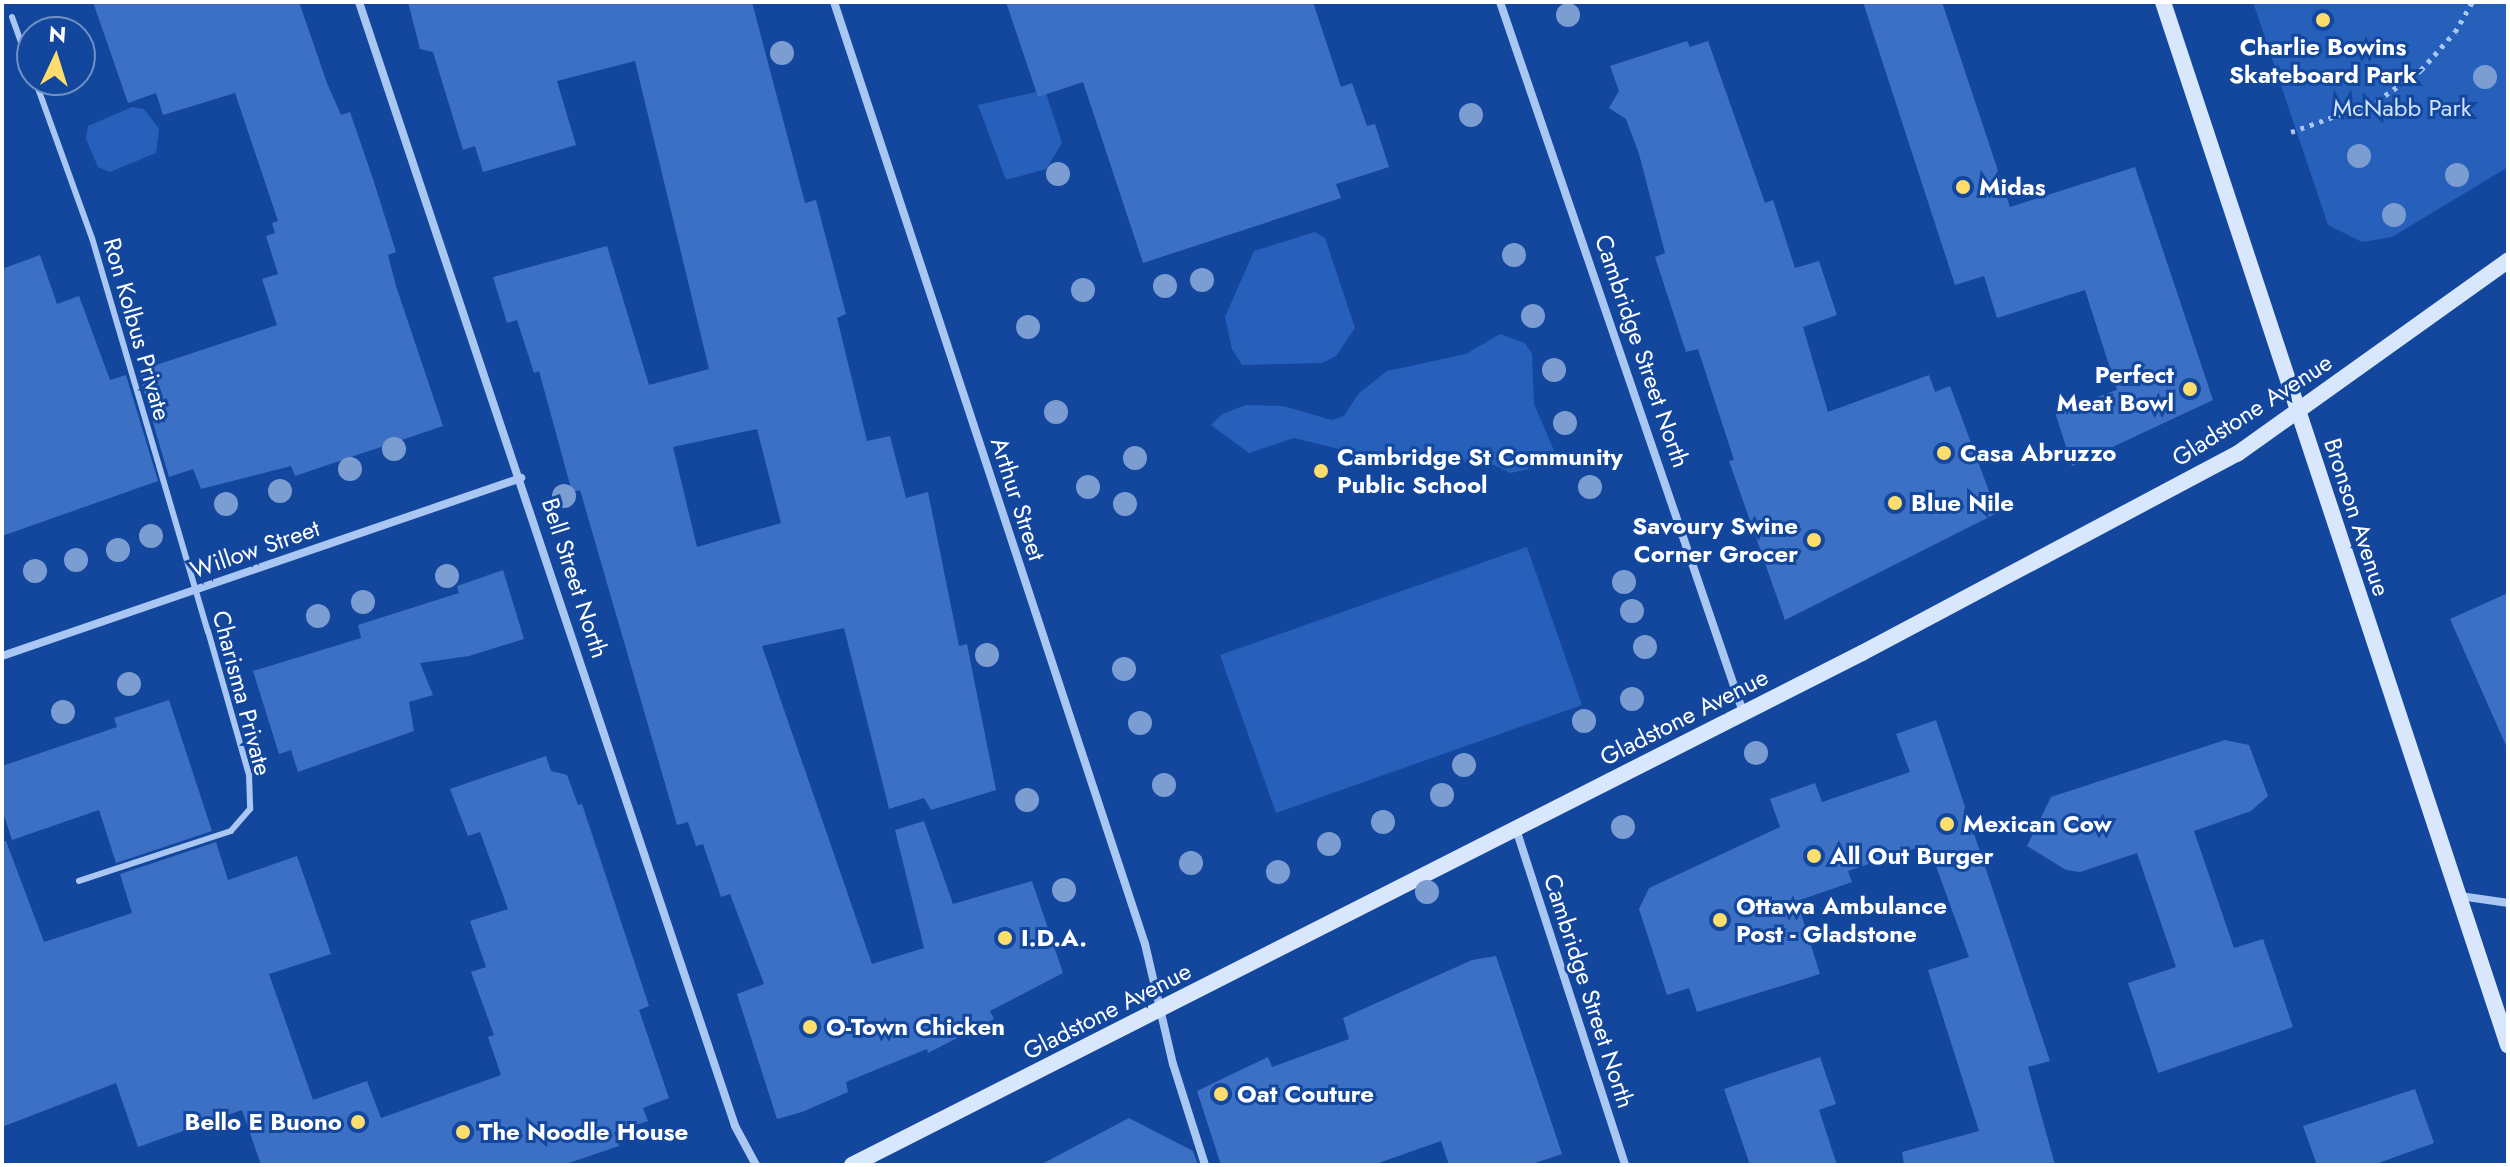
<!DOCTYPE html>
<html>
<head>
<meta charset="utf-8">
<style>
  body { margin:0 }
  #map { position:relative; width:2510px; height:1167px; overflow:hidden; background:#13479d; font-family:Jost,sans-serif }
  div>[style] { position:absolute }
  .green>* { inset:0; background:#2660bb }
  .building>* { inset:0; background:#3c70c4 }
  .path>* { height:5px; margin-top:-2.5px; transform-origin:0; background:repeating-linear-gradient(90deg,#aac7f4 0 4px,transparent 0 10px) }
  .lane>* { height:6px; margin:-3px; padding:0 3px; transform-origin:3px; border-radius:3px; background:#aac7f4 }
  .street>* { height:8px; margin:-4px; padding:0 4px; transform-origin:4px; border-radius:4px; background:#aac7f4 }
  .secondary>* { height:16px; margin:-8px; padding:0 8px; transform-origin:8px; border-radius:8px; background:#d9e7fd }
  .trees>* { width:24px; height:24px; margin:-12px; border-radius:50%; background:#7c9dd2 }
  .dots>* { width:22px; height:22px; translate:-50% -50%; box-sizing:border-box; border:4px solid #13479d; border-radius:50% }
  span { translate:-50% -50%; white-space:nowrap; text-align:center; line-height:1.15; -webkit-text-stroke:6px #13479d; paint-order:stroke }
  .poi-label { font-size:24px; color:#fff; font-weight:700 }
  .left { translate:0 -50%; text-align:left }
  .right { translate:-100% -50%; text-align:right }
  .park-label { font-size:24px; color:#d2e3fd }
  .street-label { font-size:24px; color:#fff }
  .frame { position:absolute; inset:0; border:4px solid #fff; pointer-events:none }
  .north { position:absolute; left:16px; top:16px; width:80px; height:80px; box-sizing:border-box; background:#13479d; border:2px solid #7191c4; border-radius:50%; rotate:4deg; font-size:22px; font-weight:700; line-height:32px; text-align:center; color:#fff }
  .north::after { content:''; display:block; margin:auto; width:28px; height:36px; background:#ffdd6c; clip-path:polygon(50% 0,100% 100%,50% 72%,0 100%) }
</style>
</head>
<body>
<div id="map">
  <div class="green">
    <div style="clip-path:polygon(2253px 2px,2508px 2px,2508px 167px,2392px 237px,2362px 242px,2328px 225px)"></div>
    <div style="clip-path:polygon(1045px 90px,1062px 143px,1046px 169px,1006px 180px,978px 105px)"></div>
    <div style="clip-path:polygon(132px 107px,144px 109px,159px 129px,156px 153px,110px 172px,98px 167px,86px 139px,88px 126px)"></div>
    <div style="clip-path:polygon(1315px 232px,1325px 238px,1355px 328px,1336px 356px,1322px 363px,1242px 365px,1232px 349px,1225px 317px,1254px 251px)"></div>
    <div style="clip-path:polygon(1500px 334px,1525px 343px,1532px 354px,1534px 404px,1559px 462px,1511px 473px,1489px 463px,1384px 460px,1294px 438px,1249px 453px,1211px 425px,1222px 414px,1246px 405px,1283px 406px,1332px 420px,1344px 416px,1358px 394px,1387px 371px,1466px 354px)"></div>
    <div style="clip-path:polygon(1527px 547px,1582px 705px,1276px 813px,1220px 655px)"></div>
  </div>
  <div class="building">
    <div style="clip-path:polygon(93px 2px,299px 2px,327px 83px,341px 115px,350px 112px,374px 182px,396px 252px,388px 255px,396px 286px,443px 426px,295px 476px,291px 466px,201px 489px,193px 469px,169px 477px,138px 371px,277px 325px,262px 279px,278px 274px,266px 236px,275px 233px,272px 223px,278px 221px,235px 93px,163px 115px,156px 93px,128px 103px)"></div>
    <div style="clip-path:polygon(evenodd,408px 2px,752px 2px,805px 203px,816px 200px,846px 314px,837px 318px,867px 441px,890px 436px,906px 498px,928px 492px,959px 646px,967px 644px,996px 790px,931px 810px,924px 798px,889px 809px,844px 628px,762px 646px,872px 964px,924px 948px,895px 830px,924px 821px,953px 904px,1032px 881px,1063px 973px,990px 1011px,994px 1019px,928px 1053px,927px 1049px,846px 1082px,848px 1092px,802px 1112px,777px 1119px,737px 994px,764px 984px,730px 894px,721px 897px,703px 844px,696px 846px,688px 822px,677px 825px,580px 490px,572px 492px,539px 371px,534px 373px,517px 320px,507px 323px,493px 277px,607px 246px,649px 385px,709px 369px,635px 61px,557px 81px,576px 145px,483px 172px,475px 146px,463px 150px,433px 52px,420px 49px,408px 2px,757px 429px,781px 523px,697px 547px,673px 447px,757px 429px)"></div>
    <div style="clip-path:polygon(1006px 2px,1313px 2px,1341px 87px,1352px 83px,1367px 126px,1375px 124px,1389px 167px,1336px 184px,1341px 198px,1143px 263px,1083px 82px,1038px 97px)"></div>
    <div style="clip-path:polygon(1863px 2px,1942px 2px,2010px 207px,2135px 167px,2213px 400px,2072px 466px,2055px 412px,2117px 390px,2085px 290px,1997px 318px,1984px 276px,1955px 285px)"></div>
    <div style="clip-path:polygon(1687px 41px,1690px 47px,1708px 41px,1765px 203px,1773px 200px,1795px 268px,1819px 261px,1837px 315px,1803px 327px,1828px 412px,1929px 375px,1935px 392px,1950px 386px,1997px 513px,1785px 620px,1729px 461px,1734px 460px,1698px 349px,1686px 352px,1655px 257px,1665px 253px,1639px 154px,1626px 119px,1609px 108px,1619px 91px,1610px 66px)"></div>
    <div style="clip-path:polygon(40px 255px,57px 304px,79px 296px,110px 380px,126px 375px,158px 481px,2px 536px,2px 269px)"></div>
    <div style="clip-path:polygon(503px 570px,524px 639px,469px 656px,420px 663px,433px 695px,409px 702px,414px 731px,298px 772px,291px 750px,279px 754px,253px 671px,361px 638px,358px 625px,459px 593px,457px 586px)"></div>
    <div style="clip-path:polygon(2508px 593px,2508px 750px,2450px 619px)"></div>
    <div style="clip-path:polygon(169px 700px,212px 831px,116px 863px,99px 810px,12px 840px,2px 809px,2px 766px,117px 727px,114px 718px)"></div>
    <div style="clip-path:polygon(1936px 720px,2050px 1061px,2028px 1067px,2055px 1165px,1904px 1165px,1902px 1152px,1979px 1131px,1928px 970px,1969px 957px,1928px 844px,1848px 871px,1852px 882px,1797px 901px,1820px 974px,1697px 1012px,1689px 988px,1667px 995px,1639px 909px,1649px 888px,1780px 827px,1770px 799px,1815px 783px,1822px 802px,1910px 772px,1896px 734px)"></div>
    <div style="clip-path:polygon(2225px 740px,2249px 745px,2268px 796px,2251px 811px,2194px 831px,2234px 948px,2263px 939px,2293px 1027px,2158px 1073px,2128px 983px,2176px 967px,2137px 853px,2080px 872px,2066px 870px,2027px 846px,2051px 797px)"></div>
    <div style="clip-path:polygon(546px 756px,551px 771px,567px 775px,578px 805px,582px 804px,649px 1006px,639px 1010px,669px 1098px,643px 1108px,648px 1121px,614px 1132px,619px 1146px,563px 1165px,261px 1165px,242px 1110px,138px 1147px,116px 1083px,2px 1127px,2px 841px,6px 841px,44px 942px,132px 913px,120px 874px,216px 842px,228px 880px,297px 856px,331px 954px,269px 974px,313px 1100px,367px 1081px,381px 1118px,501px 1075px,488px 1037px,494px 1035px,471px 972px,486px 967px,470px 921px,508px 909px,480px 832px,468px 836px,450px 789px)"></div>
    <div style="clip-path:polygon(1496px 956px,1562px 1154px,1529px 1165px,1449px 1165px,1441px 1141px,1373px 1165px,1221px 1165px,1197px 1091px,1268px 1057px,1272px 1067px,1349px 1039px,1343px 1018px,1472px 960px)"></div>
    <div style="clip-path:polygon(1820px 1057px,1836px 1104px,1819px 1110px,1837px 1165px,1750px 1165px,1724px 1089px)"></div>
    <div style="clip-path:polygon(2415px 1089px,2434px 1143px,2373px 1165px,2317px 1165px,2303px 1126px)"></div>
    <div style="clip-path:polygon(1129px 1118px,1193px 1151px,1198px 1165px,1040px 1165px)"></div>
  </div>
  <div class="path">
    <div style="left:2291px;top:132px;width:91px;rotate:-19.8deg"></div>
    <div style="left:2377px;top:101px;width:54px;rotate:-35.2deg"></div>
    <div style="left:2421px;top:70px;width:51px;rotate:-48.2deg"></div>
    <div style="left:2455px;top:32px;width:34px;rotate:-60deg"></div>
  </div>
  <div class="lane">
    <div style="left:12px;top:17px;width:59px;rotate:70.3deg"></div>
    <div style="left:35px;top:80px;width:168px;rotate:70.2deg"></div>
    <div style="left:92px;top:238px;width:410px;rotate:73.6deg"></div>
    <div style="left:208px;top:631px;width:150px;rotate:74.1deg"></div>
    <div style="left:249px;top:775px;width:34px;rotate:88deg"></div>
    <div style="left:250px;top:809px;width:29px;rotate:131deg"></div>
    <div style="left:231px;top:831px;width:160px;rotate:161.8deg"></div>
  </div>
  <div class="street">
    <div style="left:359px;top:2px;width:1185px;rotate:71.5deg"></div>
    <div style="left:735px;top:1126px;width:44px;rotate:61.7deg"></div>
    <div style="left:834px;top:2px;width:992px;rotate:71.73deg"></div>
    <div style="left:1145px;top:944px;width:123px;rotate:76.9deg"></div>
    <div style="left:1173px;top:1064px;width:106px;rotate:72.4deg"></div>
    <div style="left:1500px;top:2px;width:750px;rotate:71.11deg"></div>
    <div style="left:2px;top:656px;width:549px;rotate:-18.93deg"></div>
    <div style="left:1516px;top:829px;width:353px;rotate:72deg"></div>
    <div style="left:2460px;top:896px;width:49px;rotate:8.3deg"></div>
  </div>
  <div class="secondary">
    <div style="left:2163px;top:2px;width:1099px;rotate:71.7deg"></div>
    <div style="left:852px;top:1165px;width:1132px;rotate:-26.88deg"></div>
    <div style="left:1862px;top:653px;width:425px;rotate:-28deg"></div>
    <div style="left:2237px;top:454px;width:333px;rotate:-35.5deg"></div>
  </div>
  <div class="trees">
    <div style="left:1568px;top:15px"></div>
    <div style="left:782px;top:53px"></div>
    <div style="left:2485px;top:77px"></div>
    <div style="left:1471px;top:115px"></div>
    <div style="left:2359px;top:156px"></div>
    <div style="left:1058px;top:174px"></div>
    <div style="left:2457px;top:175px"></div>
    <div style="left:2394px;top:215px"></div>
    <div style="left:1514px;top:255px"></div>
    <div style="left:1202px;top:280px"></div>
    <div style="left:1165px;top:286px"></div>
    <div style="left:1083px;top:290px"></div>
    <div style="left:1533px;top:316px"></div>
    <div style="left:1028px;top:327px"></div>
    <div style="left:1554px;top:370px"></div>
    <div style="left:1056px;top:412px"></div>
    <div style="left:1565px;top:423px"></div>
    <div style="left:394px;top:449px"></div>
    <div style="left:1135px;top:458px"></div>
    <div style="left:350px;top:469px"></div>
    <div style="left:1088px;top:487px"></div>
    <div style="left:1590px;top:487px"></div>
    <div style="left:280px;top:491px"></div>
    <div style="left:564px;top:496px"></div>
    <div style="left:226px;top:504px"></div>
    <div style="left:1125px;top:504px"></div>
    <div style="left:151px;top:536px"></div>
    <div style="left:118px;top:550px"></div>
    <div style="left:76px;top:560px"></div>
    <div style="left:35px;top:571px"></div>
    <div style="left:447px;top:576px"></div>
    <div style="left:1624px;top:582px"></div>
    <div style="left:363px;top:602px"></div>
    <div style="left:1632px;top:611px"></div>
    <div style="left:318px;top:616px"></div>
    <div style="left:1645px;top:647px"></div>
    <div style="left:987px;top:655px"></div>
    <div style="left:1124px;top:669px"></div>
    <div style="left:129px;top:684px"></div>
    <div style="left:1632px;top:699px"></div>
    <div style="left:63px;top:712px"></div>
    <div style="left:1584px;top:721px"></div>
    <div style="left:1140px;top:723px"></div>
    <div style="left:1756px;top:753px"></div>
    <div style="left:1464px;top:765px"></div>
    <div style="left:1164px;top:785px"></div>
    <div style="left:1442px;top:795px"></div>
    <div style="left:1027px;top:800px"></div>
    <div style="left:1383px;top:822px"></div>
    <div style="left:1623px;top:827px"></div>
    <div style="left:1329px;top:844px"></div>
    <div style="left:1191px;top:863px"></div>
    <div style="left:1278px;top:872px"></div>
    <div style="left:1064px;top:890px"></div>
    <div style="left:1427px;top:892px"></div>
  </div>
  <div class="dots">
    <div style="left:2323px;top:20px;background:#ffdd6c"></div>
    <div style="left:1963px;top:187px;background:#ffdd6c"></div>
    <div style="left:2190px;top:389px;background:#ffdd6c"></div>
    <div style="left:1944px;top:453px;background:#ffdd6c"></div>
    <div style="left:1321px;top:471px;background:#ffdd6c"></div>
    <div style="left:1895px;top:503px;background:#ffdd6c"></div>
    <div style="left:1814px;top:540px;background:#ffdd6c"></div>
    <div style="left:1947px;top:824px;background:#ffdd6c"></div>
    <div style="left:1814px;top:856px;background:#ffdd6c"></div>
    <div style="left:1720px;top:920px;background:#ffdd6c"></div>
    <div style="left:1005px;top:938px;background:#ffdd6c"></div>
    <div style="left:810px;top:1027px;background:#ffdd6c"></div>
    <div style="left:1221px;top:1094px;background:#ffdd6c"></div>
    <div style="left:358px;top:1122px;background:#ffdd6c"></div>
    <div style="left:463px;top:1132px;background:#ffdd6c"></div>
  </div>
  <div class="poi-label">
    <span style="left:2323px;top:61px">Charlie Bowins<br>Skateboard Park</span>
    <span class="left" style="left:1979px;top:187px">Midas</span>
    <span class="right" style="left:2174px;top:389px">Perfect<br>Meat Bowl</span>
    <span class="left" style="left:1960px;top:453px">Casa Abruzzo</span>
    <span class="left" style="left:1337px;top:471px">Cambridge St Community<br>Public School</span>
    <span class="left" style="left:1911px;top:503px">Blue Nile</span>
    <span class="right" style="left:1798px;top:540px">Savoury Swine<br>Corner Grocer</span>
    <span class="left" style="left:1963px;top:824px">Mexican Cow</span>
    <span class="left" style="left:1830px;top:856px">All Out Burger</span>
    <span class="left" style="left:1736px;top:920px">Ottawa Ambulance<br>Post - Gladstone</span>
    <span class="left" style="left:1021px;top:938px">I.D.A.</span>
    <span class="left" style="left:826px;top:1027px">O-Town Chicken</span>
    <span class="left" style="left:1237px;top:1094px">Oat Couture</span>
    <span class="right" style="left:342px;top:1122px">Bello E Buono</span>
    <span class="left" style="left:479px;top:1132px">The Noodle House</span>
  </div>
  <div class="park-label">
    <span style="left:2402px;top:108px">McNabb Park</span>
  </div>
  <div class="street-label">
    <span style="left:137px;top:329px;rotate:74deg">Ron Kolbus Private</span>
    <span style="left:1642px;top:351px;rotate:71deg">Cambridge Street North</span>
    <span style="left:2252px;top:410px;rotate:-33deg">Gladstone Avenue</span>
    <span style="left:1018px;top:499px;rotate:72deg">Arthur Street</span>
    <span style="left:2357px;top:517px;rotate:72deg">Bronson Avenue</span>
    <span style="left:255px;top:549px;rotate:-19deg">Willow Street</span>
    <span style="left:575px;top:578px;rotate:72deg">Bell Street North</span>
    <span style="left:242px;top:693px;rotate:75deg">Charisma Private</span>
    <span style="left:1684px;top:717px;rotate:-27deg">Gladstone Avenue</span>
    <span style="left:1589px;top:991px;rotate:72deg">Cambridge Street North</span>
    <span style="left:1107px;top:1011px;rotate:-27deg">Gladstone Avenue</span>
  </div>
  <div class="frame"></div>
  <div class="north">N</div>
</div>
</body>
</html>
